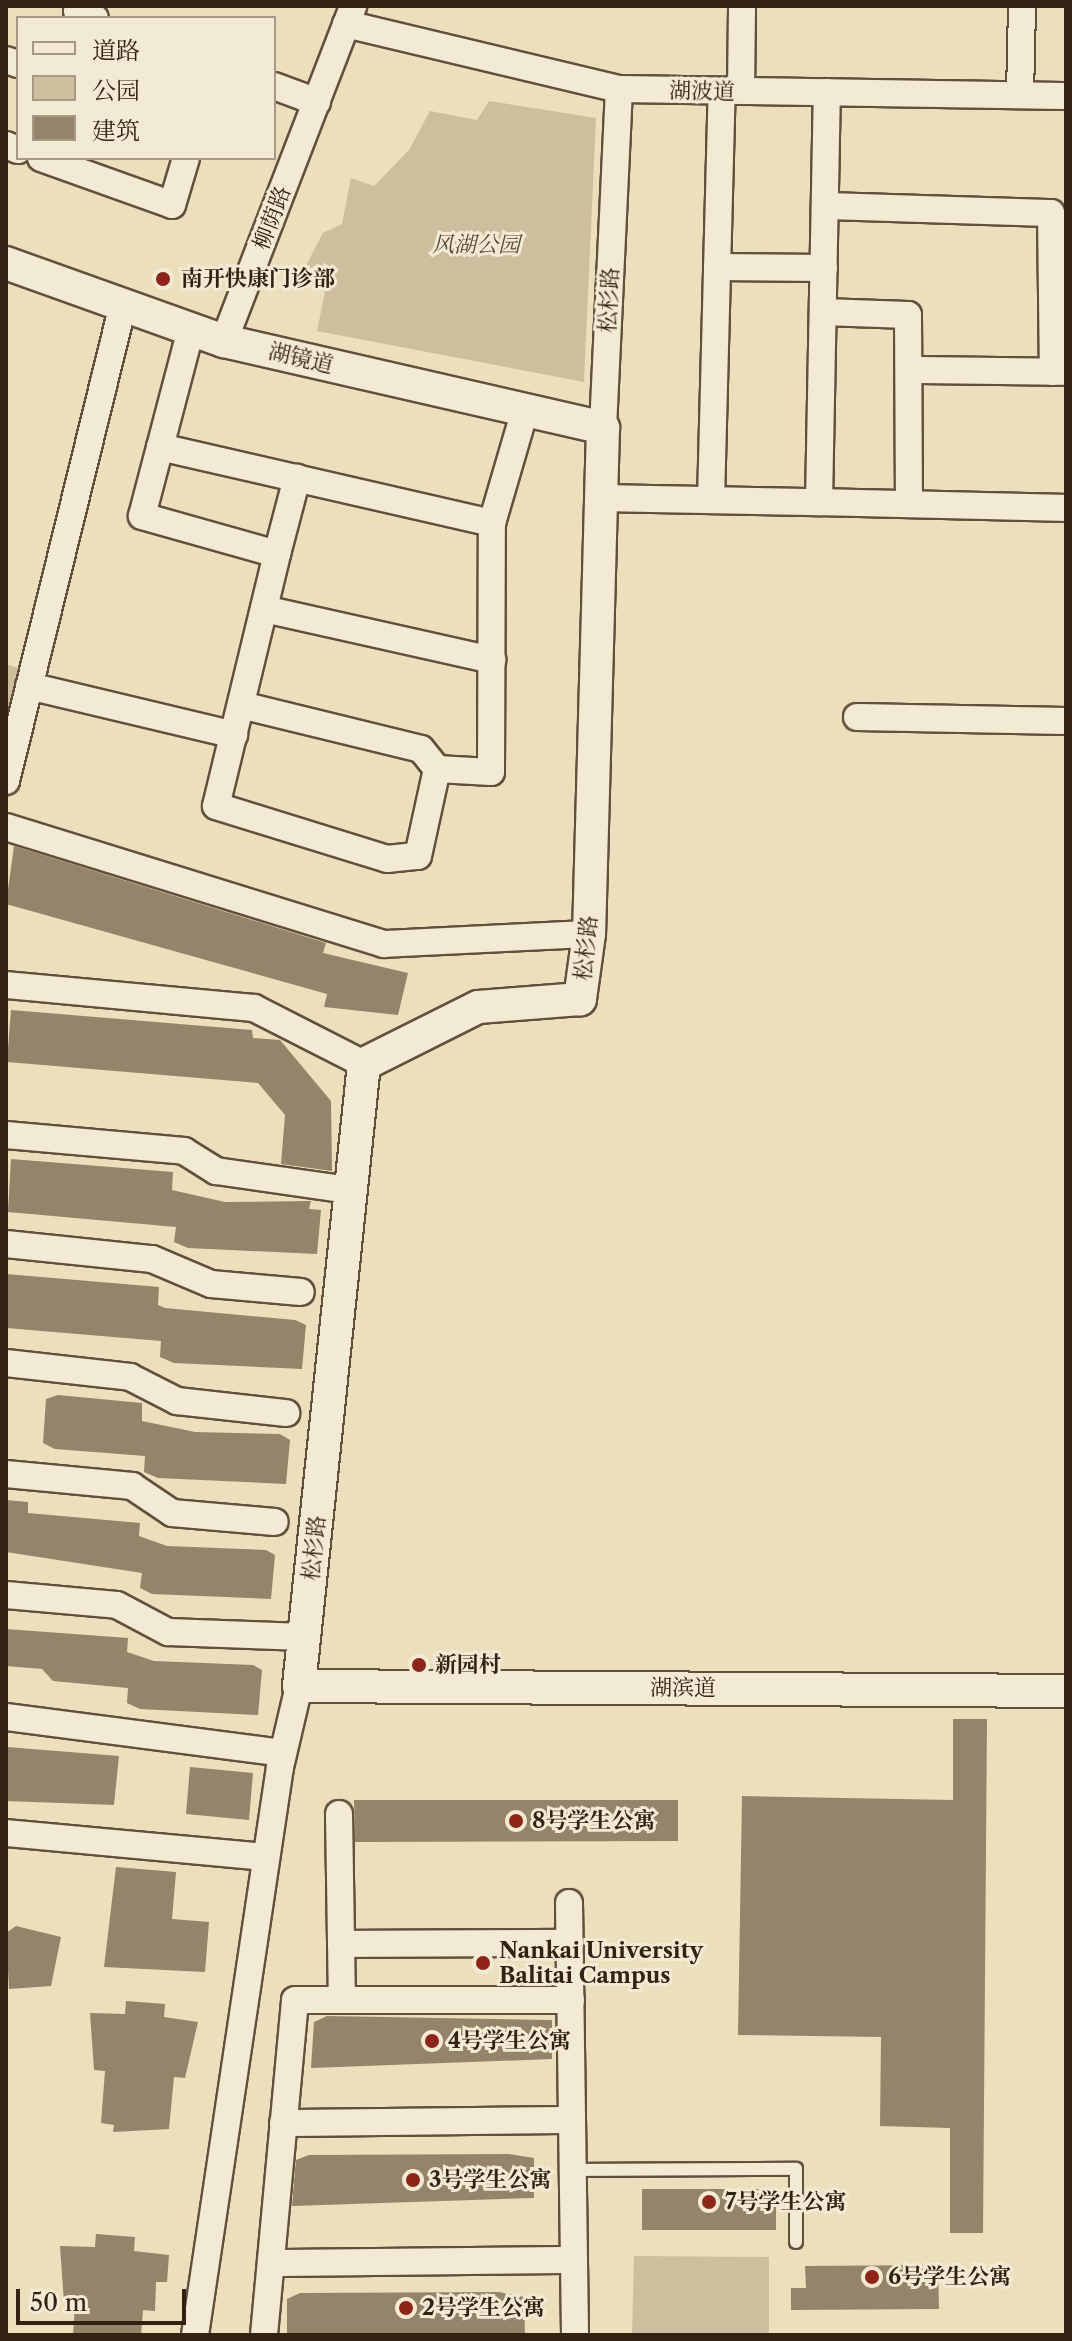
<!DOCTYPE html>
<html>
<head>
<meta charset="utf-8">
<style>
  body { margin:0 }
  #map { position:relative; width:1072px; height:2341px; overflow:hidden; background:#ecdfbb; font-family:"Libre Caslon Text","Noto Serif SC",serif }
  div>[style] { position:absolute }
  .green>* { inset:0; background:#cdbf9e }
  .building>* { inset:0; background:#93846a }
  .roads { filter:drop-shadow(2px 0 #61503c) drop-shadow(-2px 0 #61503c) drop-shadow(0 2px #61503c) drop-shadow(0 -2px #61503c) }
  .service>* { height:12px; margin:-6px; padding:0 6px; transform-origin:6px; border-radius:6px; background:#f3ead3 }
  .minor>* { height:26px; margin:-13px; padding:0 13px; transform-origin:13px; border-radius:13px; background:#f3ead3 }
  .tertiary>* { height:32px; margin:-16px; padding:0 16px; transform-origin:16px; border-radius:16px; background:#f3ead3 }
  .dots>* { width:22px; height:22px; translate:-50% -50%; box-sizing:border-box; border:4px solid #f3ead3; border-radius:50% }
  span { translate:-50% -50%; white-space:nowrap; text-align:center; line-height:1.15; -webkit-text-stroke:6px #f3ead3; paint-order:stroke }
  .street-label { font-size:22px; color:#332112 }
  .park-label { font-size:22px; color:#5a4835; font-style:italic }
  .poi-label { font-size:22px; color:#332112; font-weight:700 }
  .left { translate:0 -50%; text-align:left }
  .frame { position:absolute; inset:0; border:8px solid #332112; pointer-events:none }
  .legend { position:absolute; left:16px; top:16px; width:260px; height:144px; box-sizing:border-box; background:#f3ead3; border:2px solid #a69a86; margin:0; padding:10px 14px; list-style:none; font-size:24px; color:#332112 }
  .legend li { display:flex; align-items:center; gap:16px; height:40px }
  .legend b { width:40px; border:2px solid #a69a86 }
  .scale { position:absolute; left:16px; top:2289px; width:170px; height:36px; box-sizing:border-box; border:4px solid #332112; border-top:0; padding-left:10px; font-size:24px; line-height:28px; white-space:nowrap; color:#332112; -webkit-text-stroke:6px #f3ead3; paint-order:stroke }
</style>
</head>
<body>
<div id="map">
  <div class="green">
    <div style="clip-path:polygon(489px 101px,596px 118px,584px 382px,317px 331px,325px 292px,303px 271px,323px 233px,342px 224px,351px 178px,374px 186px,409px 150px,430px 111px,477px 120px)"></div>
    <div style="clip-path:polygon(6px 664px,24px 670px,6px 717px)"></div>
    <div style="clip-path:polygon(634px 2256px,769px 2257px,769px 2335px,632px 2335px)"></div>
  </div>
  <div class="building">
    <div style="clip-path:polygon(14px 846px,326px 943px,323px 953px,408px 973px,398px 1015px,324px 1007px,327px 994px,6px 904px)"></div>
    <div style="clip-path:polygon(11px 1010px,252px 1030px,253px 1038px,280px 1040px,331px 1101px,332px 1171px,281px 1164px,285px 1115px,258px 1083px,7px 1062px)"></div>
    <div style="clip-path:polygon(11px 1159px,173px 1172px,172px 1190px,225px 1202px,311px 1201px,309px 1209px,321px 1210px,317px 1254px,188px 1248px,174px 1242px,176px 1227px,8px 1212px)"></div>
    <div style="clip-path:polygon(6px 1274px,159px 1287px,158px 1305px,165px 1308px,295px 1320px,306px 1325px,302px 1369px,174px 1363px,160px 1357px,161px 1341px,6px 1328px)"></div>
    <div style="clip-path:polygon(58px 1395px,142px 1403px,142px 1421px,195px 1432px,280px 1434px,290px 1440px,286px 1484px,158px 1478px,144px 1472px,145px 1456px,55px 1449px,43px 1443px,46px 1399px)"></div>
    <div style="clip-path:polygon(6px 1500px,28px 1502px,28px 1513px,140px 1523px,139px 1536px,167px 1546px,266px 1550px,275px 1555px,271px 1599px,152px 1594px,140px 1588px,142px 1573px,6px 1552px)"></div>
    <div style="clip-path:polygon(6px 1629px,128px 1638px,127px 1652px,154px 1661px,253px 1665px,262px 1670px,258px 1715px,140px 1709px,127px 1703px,128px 1688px,53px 1681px,42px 1669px,6px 1666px)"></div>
    <div style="clip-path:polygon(953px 1719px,987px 1719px,983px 2233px,950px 2233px,950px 2128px,880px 2126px,881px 2037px,738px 2035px,742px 1796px,953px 1800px)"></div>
    <div style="clip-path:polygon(7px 1747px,119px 1756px,114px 1805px,6px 1801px)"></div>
    <div style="clip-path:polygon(190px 1767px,253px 1773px,249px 1820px,186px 1814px)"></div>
    <div style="clip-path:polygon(354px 1800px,678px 1800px,678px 1841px,355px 1842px)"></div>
    <div style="clip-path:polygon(116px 1867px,176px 1872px,172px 1919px,209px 1922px,205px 1972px,104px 1967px)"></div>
    <div style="clip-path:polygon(16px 1926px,61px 1937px,51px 1986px,9px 1989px,6px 1933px)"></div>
    <div style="clip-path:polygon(126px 2001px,165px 2004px,164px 2017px,198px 2022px,185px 2078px,174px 2077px,169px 2129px,113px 2132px,114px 2125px,101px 2123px,105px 2071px,94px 2070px,90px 2013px,125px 2014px)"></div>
    <div style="clip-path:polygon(327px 2016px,552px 2020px,552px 2059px,311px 2068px,314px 2022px)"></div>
    <div style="clip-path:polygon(509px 2154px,534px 2158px,534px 2198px,292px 2206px,296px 2160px,309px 2155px)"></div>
    <div style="clip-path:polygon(642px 2189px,776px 2189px,776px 2230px,642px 2230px)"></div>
    <div style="clip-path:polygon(96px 2234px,135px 2237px,134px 2251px,169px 2255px,167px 2282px,156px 2282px,155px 2311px,143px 2310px,141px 2335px,73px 2335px,75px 2304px,64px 2303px,60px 2246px,95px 2247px)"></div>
    <div style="clip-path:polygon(938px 2265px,939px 2309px,791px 2310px,791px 2288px,806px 2288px,805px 2266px)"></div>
    <div style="clip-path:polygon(499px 2292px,524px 2297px,525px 2335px,287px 2335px,287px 2299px,300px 2293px)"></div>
  </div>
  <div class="roads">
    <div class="service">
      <div style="left:573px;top:2170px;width:223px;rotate:-0.3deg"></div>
      <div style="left:796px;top:2169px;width:73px;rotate:90deg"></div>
    </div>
    <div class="minor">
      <div style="left:77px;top:11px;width:19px;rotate:21deg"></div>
      <div style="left:346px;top:24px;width:281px;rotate:13.4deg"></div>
      <div style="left:619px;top:89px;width:447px;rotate:0.9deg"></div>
      <div style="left:6px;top:60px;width:13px;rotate:18deg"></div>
      <div style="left:274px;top:86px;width:46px;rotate:20.4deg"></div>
      <div style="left:741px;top:91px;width:85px;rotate:-89.3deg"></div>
      <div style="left:1020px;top:95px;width:89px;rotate:-88.7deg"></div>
      <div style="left:6px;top:145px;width:13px;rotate:23deg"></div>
      <div style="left:41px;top:158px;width:139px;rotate:19.7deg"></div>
      <div style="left:172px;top:205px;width:49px;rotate:-73.4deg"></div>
      <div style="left:825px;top:206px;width:226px;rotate:1.8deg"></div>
      <div style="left:1051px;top:213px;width:159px;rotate:89.3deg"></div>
      <div style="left:717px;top:267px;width:107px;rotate:0.5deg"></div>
      <div style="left:823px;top:312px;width:85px;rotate:2deg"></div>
      <div style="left:908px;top:315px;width:189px;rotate:89.7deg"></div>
      <div style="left:191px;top:329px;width:193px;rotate:104.7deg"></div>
      <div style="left:142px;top:516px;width:140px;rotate:15.7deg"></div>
      <div style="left:277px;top:554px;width:259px;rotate:103.6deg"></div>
      <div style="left:216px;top:806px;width:179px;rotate:17.2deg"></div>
      <div style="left:387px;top:859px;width:31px;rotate:-6deg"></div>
      <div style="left:418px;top:856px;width:89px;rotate:-77.7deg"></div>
      <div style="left:437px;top:769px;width:54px;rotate:3.2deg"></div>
      <div style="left:491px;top:772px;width:249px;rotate:-89.8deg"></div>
      <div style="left:492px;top:523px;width:118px;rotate:-73.7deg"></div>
      <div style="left:224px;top:341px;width:359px;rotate:-68.9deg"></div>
      <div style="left:912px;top:370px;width:154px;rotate:0.7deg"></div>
      <div style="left:603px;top:428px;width:339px;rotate:-87.3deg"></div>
      <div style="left:160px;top:447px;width:341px;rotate:12.9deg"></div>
      <div style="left:601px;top:498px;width:218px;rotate:1.1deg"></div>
      <div style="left:819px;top:502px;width:410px;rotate:-88.9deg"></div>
      <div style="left:711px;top:500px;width:409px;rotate:-88.5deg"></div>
      <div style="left:819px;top:502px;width:247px;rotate:1.4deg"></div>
      <div style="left:277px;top:554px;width:79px;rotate:-75.3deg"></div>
      <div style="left:264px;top:609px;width:234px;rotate:12.6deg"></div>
      <div style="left:29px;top:686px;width:211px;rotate:13.4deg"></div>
      <div style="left:241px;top:705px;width:185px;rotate:13.7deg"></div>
      <div style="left:421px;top:749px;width:26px;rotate:51deg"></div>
      <div style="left:857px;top:717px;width:209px;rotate:1.1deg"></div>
      <div style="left:6px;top:781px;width:490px;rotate:-76.2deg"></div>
      <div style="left:6px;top:827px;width:396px;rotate:17.2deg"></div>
      <div style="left:384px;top:944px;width:205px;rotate:-2.8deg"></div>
      <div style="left:6px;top:985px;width:249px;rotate:5.3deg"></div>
      <div style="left:254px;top:1008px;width:123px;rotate:27deg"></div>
      <div style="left:6px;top:1135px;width:179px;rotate:5.1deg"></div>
      <div style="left:184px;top:1151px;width:38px;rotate:32deg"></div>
      <div style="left:216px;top:1171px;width:121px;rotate:8.1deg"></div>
      <div style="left:6px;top:1244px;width:147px;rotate:5.9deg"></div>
      <div style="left:152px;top:1259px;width:64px;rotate:23deg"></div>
      <div style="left:211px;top:1284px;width:90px;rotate:5.1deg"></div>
      <div style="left:6px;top:1363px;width:125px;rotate:6.4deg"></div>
      <div style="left:130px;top:1377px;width:53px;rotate:27.1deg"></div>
      <div style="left:177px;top:1401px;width:110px;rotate:6.3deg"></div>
      <div style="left:6px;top:1474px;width:127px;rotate:5.4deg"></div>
      <div style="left:132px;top:1486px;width:48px;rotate:34deg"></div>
      <div style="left:172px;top:1513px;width:103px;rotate:5deg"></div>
      <div style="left:6px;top:1595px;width:111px;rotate:5.1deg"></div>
      <div style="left:117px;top:1605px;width:58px;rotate:27.9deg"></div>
      <div style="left:168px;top:1632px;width:136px;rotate:2.1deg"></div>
      <div style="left:6px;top:1717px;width:279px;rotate:7.4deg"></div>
      <div style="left:339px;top:1814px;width:185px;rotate:89.1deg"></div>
      <div style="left:6px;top:1833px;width:261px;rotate:5.3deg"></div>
      <div style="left:569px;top:1903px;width:432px;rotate:89.2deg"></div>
      <div style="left:341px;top:1944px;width:229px;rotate:-0.3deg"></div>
      <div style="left:283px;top:2123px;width:289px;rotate:-0.6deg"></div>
      <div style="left:271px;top:2263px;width:303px;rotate:-0.6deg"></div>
      <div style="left:195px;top:2335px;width:574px;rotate:-81.49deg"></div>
      <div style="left:280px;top:1767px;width:83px;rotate:-76.8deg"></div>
      <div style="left:264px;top:2335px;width:336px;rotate:-84.7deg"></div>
      <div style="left:295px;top:2000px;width:276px"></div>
    </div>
    <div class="tertiary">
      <div style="left:6px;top:263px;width:232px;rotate:19.7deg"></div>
      <div style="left:224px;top:341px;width:389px;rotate:12.9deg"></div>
      <div style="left:603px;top:428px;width:506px;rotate:91.58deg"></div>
      <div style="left:589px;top:934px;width:66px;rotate:97.9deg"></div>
      <div style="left:580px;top:999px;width:102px;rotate:175.5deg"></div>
      <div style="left:478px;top:1007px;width:127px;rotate:153.4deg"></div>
      <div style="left:364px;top:1064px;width:625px;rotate:95.97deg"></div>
      <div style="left:299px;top:1686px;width:767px;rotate:0.37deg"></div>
    </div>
  </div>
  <div class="dots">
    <div style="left:163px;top:279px;background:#8f2418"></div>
    <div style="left:419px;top:1665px;background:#8f2418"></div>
    <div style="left:516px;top:1821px;background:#8f2418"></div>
    <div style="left:483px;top:1963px;background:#8f2418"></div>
    <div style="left:432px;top:2041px;background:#8f2418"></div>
    <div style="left:413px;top:2180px;background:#8f2418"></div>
    <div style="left:709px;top:2202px;background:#8f2418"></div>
    <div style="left:872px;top:2277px;background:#8f2418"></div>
    <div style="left:406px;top:2308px;background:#8f2418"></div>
  </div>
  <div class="street-label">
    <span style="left:702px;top:91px;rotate:1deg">湖波道</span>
    <span style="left:272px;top:218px;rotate:-69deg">柳荫路</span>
    <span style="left:609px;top:300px;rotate:-87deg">松杉路</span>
    <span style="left:301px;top:358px;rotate:13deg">湖镜道</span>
    <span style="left:586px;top:948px;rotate:-84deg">松杉路</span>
    <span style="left:314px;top:1548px;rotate:-84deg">松杉路</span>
    <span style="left:683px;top:1688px">湖滨道</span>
  </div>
  <div class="park-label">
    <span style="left:476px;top:245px">风湖公园</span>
  </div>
  <div class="poi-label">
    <span class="left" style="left:181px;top:279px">南开快康门诊部</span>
    <span class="left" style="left:435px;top:1665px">新园村</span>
    <span class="left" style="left:532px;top:1821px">8号学生公寓</span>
    <span class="left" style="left:499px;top:1963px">Nankai University<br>Balitai Campus</span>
    <span class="left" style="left:448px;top:2041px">4号学生公寓</span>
    <span class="left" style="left:429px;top:2180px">3号学生公寓</span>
    <span class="left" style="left:725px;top:2202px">7号学生公寓</span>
    <span class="left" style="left:888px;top:2277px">6号学生公寓</span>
    <span class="left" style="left:422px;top:2308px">2号学生公寓</span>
  </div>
  <div class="frame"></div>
  <ul class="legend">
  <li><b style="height:10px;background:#f3ead3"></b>道路</li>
  <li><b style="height:22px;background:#cdbf9e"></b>公园</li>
  <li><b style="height:22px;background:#93846a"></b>建筑</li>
  </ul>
  <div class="scale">50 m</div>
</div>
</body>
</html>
